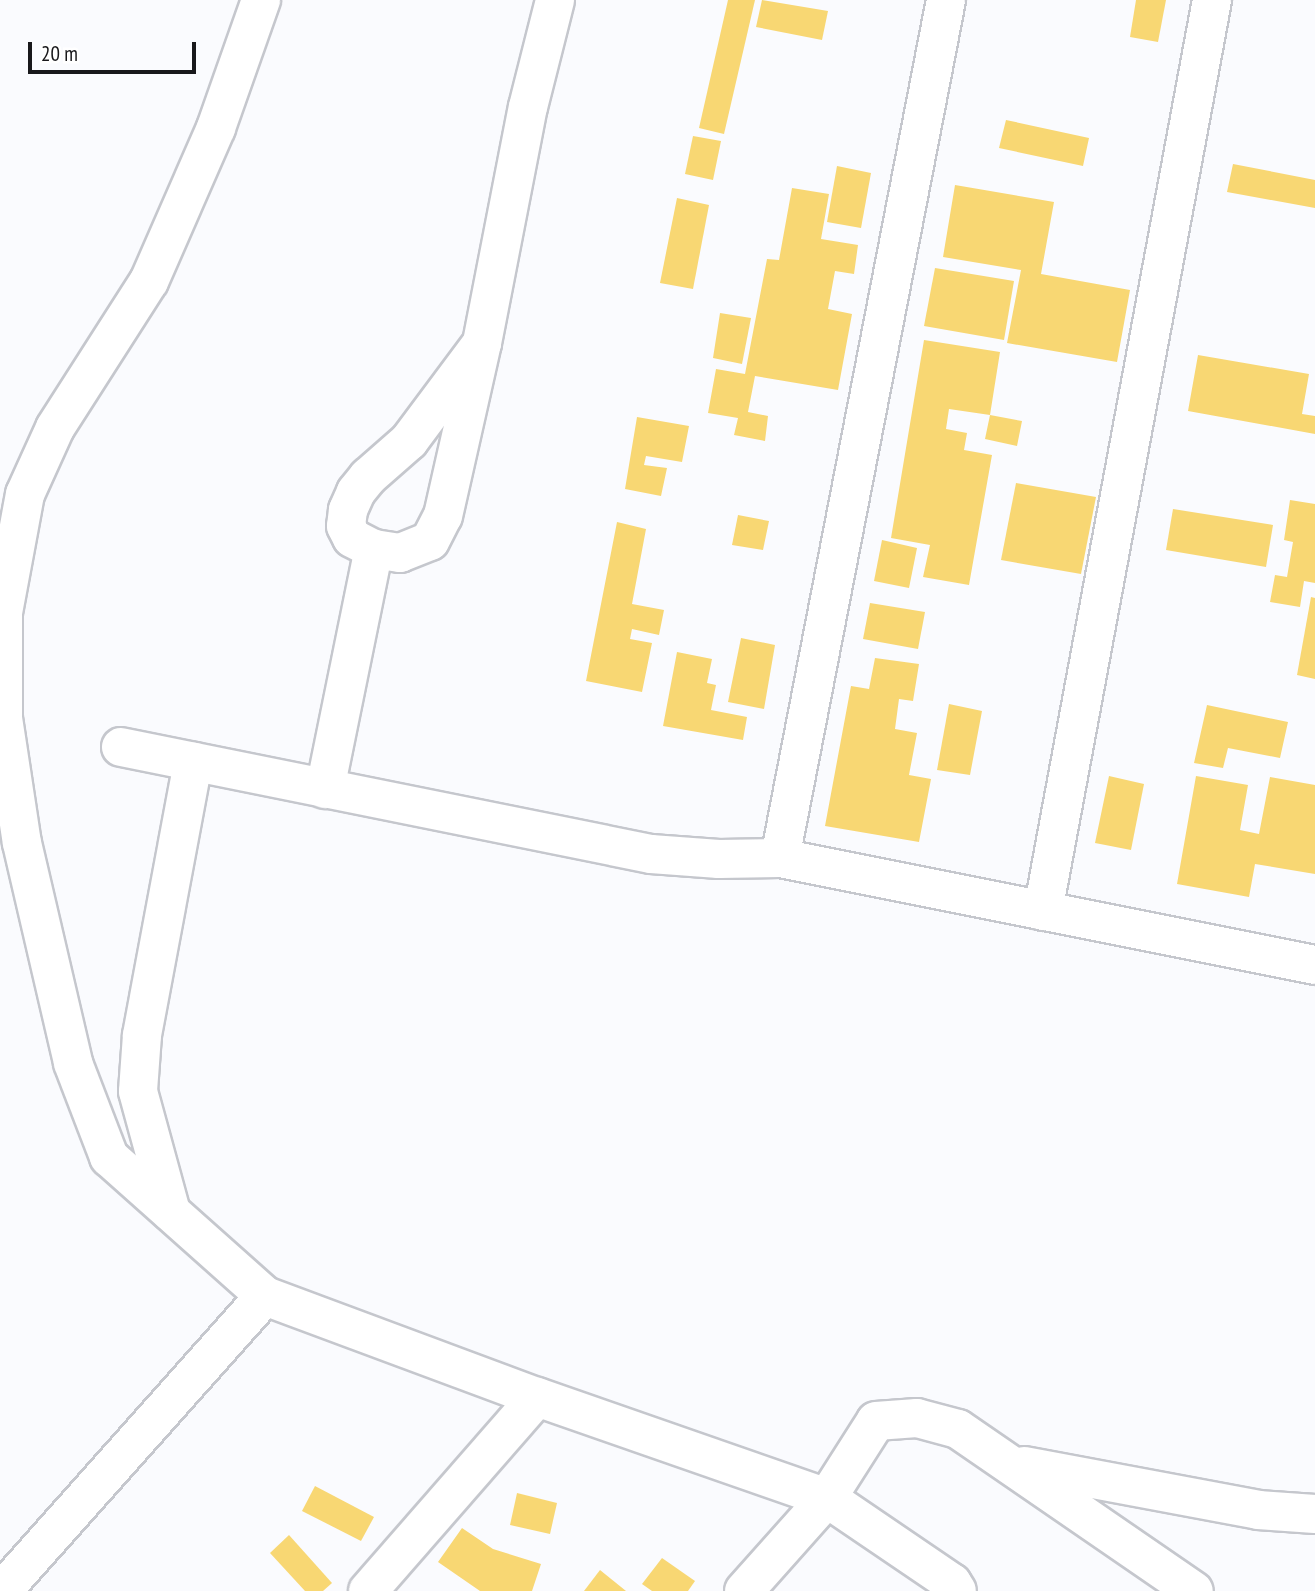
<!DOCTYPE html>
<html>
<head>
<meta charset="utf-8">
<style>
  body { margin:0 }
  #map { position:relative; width:1315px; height:1591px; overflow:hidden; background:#fafbfe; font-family:"PT Sans Narrow",sans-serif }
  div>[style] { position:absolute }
  .building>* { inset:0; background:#f8d773 }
  .roads { filter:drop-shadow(2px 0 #c5c7cd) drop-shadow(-2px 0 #c5c7cd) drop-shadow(0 2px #c5c7cd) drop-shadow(0 -2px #c5c7cd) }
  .minor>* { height:38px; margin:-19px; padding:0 19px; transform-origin:19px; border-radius:19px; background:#fff }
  span { translate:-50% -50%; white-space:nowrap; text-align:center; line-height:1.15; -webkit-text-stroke:5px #fff; paint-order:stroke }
  .scale { position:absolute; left:28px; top:42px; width:168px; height:32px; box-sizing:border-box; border:4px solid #18181b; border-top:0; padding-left:9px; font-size:21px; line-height:24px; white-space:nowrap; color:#18181b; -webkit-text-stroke:5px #fff; paint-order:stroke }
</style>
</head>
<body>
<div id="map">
  <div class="building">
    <div style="clip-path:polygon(728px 0,755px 0,724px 134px,699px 128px)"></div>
    <div style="clip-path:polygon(762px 0,828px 11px,822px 40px,756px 27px)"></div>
    <div style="clip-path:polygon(1136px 0,1166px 0,1158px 42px,1130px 37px)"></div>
    <div style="clip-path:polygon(1006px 120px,1089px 138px,1083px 166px,999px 148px)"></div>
    <div style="clip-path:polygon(693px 136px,721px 141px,713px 180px,685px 174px)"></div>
    <div style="clip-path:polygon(1233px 164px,1315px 180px,1315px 208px,1227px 192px)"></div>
    <div style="clip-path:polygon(837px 166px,871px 173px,861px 228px,827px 222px)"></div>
    <div style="clip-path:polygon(955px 185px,1054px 202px,1041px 274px,1130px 290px,1117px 362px,1007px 343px,1021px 270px,943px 257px)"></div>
    <div style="clip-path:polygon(792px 188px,829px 194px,821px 239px,858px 245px,854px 274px,835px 271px,828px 309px,852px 314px,838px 390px,755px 376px,748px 412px,768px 416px,765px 441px,734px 435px,738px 418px,708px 413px,716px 369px,745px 374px,767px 259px,779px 260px)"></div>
    <div style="clip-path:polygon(677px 198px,709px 205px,693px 289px,660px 283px)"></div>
    <div style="clip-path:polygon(935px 268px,1014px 281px,1004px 340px,924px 326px)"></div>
    <div style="clip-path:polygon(720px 313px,751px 318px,742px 364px,713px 358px)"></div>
    <div style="clip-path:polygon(924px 340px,1000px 352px,990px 415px,949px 409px,946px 429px,967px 433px,964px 450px,992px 455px,969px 585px,923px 577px,930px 545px,891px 538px)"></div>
    <div style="clip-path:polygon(1198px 355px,1309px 374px,1302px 414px,1315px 416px,1315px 434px,1188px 411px)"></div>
    <div style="clip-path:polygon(990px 415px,1022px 421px,1017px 446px,985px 439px)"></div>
    <div style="clip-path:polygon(637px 417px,689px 426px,682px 462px,646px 456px,644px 465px,667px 468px,661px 496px,625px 489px)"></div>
    <div style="clip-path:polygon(1016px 483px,1096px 497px,1081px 574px,1001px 560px)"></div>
    <div style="clip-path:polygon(1290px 500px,1315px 504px,1315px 583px,1304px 581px,1300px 607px,1270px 602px,1275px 575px,1287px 577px,1293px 542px,1284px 540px)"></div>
    <div style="clip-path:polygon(1173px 509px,1273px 525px,1266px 567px,1166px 550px)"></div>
    <div style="clip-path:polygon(738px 515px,769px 521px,763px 550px,732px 545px)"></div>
    <div style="clip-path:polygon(617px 522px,646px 529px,632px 604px,664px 610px,659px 635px,632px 629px,630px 639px,652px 643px,642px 692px,586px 681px)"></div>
    <div style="clip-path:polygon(882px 540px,917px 548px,909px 588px,874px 581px)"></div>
    <div style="clip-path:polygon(1311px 597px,1315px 598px,1315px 679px,1297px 675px)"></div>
    <div style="clip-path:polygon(870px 603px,925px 612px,918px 649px,863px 639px)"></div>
    <div style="clip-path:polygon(741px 638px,775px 645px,764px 709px,728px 702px)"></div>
    <div style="clip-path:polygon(677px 652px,712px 659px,707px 683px,716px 685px,711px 710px,747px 717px,743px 740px,663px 726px)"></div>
    <div style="clip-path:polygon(875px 658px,919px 664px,913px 701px,899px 699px,895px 729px,917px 733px,909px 775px,931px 779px,919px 842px,825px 826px,851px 686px,869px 689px)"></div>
    <div style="clip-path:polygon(949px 704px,982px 711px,970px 775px,937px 770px)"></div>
    <div style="clip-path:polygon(1207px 705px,1288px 722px,1280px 758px,1228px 748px,1223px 768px,1194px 763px)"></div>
    <div style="clip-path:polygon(1109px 776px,1144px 784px,1131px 850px,1095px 843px)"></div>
    <div style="clip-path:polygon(1196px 776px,1248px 785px,1240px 830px,1259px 834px,1270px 777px,1315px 785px,1315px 874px,1255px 864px,1249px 897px,1177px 884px)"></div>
    <div style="clip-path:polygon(315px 1486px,374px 1517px,361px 1541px,302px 1511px)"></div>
    <div style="clip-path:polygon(517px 1493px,557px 1503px,550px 1534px,510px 1525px)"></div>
    <div style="clip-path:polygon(462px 1528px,493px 1549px,541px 1564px,532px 1591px,480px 1591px,438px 1562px)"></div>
    <div style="clip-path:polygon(289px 1535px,332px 1583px,323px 1591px,305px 1591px,270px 1553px)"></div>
    <div style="clip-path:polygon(662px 1558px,695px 1581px,688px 1591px,652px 1591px,642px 1584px)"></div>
    <div style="clip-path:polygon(600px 1570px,626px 1591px,584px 1591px)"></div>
  </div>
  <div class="roads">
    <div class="minor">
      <div style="left:261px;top:0;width:136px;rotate:109.4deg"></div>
      <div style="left:216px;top:128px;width:167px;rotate:113.6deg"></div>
      <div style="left:149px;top:281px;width:174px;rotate:122.6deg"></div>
      <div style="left:55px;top:428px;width:72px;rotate:114.4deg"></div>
      <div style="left:25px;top:494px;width:121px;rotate:100.5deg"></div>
      <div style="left:3px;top:613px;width:105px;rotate:90deg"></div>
      <div style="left:3px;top:718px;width:126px;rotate:81.4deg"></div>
      <div style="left:22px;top:843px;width:226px;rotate:76.9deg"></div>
      <div style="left:73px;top:1063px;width:101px;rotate:69deg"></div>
      <div style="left:109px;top:1157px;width:209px;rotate:41.7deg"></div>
      <div style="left:265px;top:1296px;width:290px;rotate:20.4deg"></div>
      <div style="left:537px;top:1397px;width:307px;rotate:19.2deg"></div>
      <div style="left:827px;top:1498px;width:151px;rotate:34.2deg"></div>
      <div style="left:952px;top:1583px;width:9px;rotate:58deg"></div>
      <div style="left:482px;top:343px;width:122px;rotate:126.7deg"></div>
      <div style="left:409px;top:441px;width:55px;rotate:138.7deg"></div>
      <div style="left:368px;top:477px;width:19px;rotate:129deg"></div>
      <div style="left:356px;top:492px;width:20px;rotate:114deg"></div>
      <div style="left:348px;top:510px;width:16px;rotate:97deg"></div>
      <div style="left:346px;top:526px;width:13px;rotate:63deg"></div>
      <div style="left:352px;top:538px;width:25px;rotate:27deg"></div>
      <div style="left:374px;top:549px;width:26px;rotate:9deg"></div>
      <div style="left:400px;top:553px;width:32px;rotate:-22deg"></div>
      <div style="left:430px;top:541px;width:28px;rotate:-63deg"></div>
      <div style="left:443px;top:516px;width:177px;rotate:-77.3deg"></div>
      <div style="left:482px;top:343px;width:240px;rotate:-79deg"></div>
      <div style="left:528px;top:107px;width:110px;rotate:-75.8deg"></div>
      <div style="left:121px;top:747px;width:541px;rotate:11.41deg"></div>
      <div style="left:651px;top:854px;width:68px;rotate:4.2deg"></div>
      <div style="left:719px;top:859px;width:61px;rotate:-0.9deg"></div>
      <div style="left:780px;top:858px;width:546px;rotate:11.31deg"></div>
      <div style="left:325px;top:789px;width:245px;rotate:-78.5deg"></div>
      <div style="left:780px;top:858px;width:874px;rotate:-79.05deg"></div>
      <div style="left:1043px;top:911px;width:927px;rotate:-79.49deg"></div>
      <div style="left:171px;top:1212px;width:125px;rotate:-105.3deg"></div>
      <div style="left:138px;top:1091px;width:56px;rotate:-85.9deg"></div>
      <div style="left:142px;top:1035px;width:278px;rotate:-79.4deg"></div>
      <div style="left:1024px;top:1466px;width:238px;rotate:10.6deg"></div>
      <div style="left:1258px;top:1510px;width:57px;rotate:4deg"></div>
      <div style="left:2px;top:1591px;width:395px;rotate:-48.3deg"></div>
      <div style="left:368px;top:1591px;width:257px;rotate:-48.9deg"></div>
      <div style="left:744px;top:1591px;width:125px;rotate:-48.3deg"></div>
      <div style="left:827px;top:1498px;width:91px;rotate:-57.5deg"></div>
      <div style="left:876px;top:1421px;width:41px;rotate:-4.2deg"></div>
      <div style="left:917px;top:1418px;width:42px;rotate:15deg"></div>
      <div style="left:958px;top:1429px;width:286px;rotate:34.5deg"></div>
    </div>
  </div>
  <div class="scale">20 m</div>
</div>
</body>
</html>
